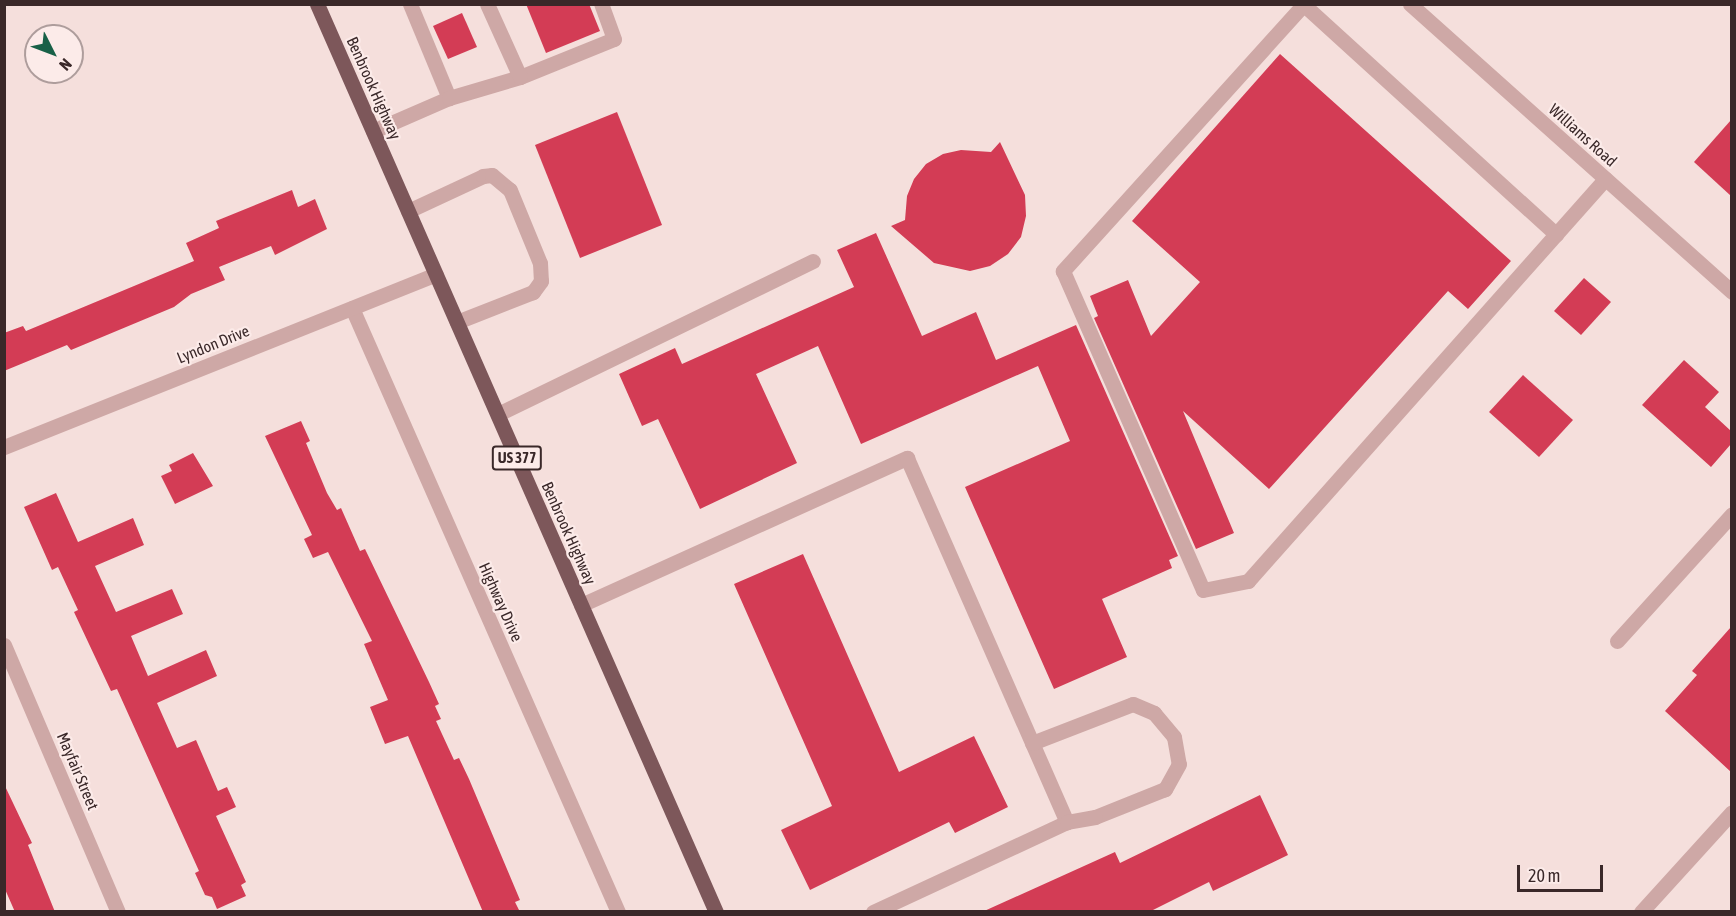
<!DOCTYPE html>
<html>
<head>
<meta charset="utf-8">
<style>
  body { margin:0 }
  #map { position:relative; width:1736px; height:916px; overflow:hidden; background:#f5dfdc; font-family:"Asap Condensed",sans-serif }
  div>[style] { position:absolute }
  .building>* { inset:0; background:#d33c55 }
  .service>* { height:15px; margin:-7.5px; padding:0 7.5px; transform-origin:7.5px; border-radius:7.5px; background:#cea8a6 }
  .minor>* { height:15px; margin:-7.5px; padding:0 7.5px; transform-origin:7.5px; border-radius:7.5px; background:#cea8a6 }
  .tertiary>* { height:15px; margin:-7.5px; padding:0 7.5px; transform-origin:7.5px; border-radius:7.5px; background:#cea8a6 }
  .primary>* { height:15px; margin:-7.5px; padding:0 7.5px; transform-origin:7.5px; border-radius:7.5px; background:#7d575a }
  span { translate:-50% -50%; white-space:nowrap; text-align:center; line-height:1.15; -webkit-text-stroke:4.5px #fcebe9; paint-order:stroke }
  .shield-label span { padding:2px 4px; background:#fcebe9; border:2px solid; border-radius:4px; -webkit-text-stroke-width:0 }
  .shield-label { font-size:15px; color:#3a2829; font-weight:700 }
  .street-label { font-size:16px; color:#3a2829 }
  .frame { position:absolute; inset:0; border:6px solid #3a2829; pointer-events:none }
  .north { position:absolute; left:24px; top:24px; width:60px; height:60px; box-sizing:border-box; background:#fcebe9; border:2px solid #ae9d9c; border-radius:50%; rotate:132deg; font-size:16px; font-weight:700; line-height:24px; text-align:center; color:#3a2829 }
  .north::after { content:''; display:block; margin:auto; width:21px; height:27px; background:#186047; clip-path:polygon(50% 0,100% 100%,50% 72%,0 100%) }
  .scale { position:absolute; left:1517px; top:865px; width:86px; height:27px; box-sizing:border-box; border:3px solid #3a2829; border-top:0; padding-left:8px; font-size:18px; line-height:21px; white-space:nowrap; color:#3a2829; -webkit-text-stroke:4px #fcebe9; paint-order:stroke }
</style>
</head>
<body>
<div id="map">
  <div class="building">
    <div style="clip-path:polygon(526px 4px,589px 4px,600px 31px,546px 53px)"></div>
    <div style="clip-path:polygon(462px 13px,477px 47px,448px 59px,433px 26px)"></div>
    <div style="clip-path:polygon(1280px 54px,1511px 261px,1468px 309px,1448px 291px,1269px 489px,1183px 411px,1234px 533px,1196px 549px,1094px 318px,1098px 316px,1090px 296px,1128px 280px,1151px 336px,1200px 282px,1132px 221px)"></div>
    <div style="clip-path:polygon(617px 112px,662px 225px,580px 258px,535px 145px)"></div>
    <div style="clip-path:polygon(1731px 120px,1731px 196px,1694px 162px)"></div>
    <div style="clip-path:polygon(1000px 142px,1025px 195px,1026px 216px,1021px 237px,1008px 254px,990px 266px,970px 271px,934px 263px,891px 226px,905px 220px,907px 196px,914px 179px,926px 164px,943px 154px,961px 150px,991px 152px)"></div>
    <div style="clip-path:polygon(292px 190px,298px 207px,315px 199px,327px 229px,275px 255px,271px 246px,219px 267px,225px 280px,191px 294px,174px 307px,71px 350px,67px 345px,4px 371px,4px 333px,23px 326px,26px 331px,194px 261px,186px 243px,219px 228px,216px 221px)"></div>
    <div style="clip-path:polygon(876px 233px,922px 336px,976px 312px,996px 360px,1076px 325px,1178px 556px,1169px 560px,1172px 568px,1102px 599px,1127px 657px,1054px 689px,965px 487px,1070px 441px,1038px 366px,861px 444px,818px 346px,756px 374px,797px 463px,700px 509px,658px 419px,642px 426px,619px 374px,675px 348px,682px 364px,854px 287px,837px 250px)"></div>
    <div style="clip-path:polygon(1584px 278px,1611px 302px,1581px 335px,1554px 311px)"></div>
    <div style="clip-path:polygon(1684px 360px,1719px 392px,1705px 407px,1731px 431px,1731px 444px,1711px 467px,1642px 405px)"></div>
    <div style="clip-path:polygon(1523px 375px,1573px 420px,1539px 457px,1489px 412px)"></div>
    <div style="clip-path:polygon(301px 421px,310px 441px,306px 443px,327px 493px,337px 510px,341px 508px,360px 551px,365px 549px,429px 682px,439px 704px,435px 706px,441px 719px,436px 721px,454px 760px,459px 758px,469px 779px,520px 900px,515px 902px,520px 912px,483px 912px,408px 736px,385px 744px,370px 707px,388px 700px,364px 644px,372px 641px,328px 552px,313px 558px,304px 539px,312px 535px,265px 436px)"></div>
    <div style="clip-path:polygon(193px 453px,213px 486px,175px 504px,161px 476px,172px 471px,169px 465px)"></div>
    <div style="clip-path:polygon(56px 493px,78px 542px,133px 518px,144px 545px,95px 566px,116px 612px,172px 589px,183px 614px,131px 636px,148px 676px,206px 650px,217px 676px,157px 703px,177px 748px,196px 740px,218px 791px,227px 787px,236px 807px,216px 816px,246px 882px,241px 885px,246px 896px,217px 909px,212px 897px,205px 895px,195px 873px,199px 871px,117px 689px,111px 691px,74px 612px,78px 610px,58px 567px,52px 570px,24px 507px)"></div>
    <div style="clip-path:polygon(803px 554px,899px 772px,974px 736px,1008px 807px,955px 833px,949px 822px,810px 890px,781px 830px,832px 806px,734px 584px)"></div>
    <div style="clip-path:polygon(1731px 627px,1731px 772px,1665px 711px,1697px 675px,1692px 671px)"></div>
    <div style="clip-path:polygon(4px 784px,32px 843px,28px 845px,55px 912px,15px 912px,4px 887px)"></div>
    <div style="clip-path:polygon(1260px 795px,1288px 855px,1213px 891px,1209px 882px,1149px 912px,982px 912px,1115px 852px,1120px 863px)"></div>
  </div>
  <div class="service">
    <div style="left:410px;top:4px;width:102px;rotate:67.5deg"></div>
    <div style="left:1304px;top:4px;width:360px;rotate:132.1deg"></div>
    <div style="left:1063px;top:271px;width:348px;rotate:66.3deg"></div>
    <div style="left:1203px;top:590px;width:46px;rotate:-11.3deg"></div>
    <div style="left:1248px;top:581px;width:538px;rotate:-48.39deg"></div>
    <div style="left:1304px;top:5px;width:341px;rotate:42.3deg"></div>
    <div style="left:520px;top:77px;width:101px;rotate:-22deg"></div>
    <div style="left:614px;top:39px;width:37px;rotate:-110deg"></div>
    <div style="left:373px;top:131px;width:83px;rotate:-23.5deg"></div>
    <div style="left:449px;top:98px;width:74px;rotate:-16.5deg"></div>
    <div style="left:520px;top:77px;width:80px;rotate:-114.3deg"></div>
    <div style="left:408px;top:211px;width:83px;rotate:-25deg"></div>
    <div style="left:483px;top:176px;width:9px;rotate:-6deg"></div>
    <div style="left:492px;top:175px;width:23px;rotate:40deg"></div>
    <div style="left:510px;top:190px;width:79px;rotate:67.7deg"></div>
    <div style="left:540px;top:263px;width:18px;rotate:87deg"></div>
    <div style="left:541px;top:281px;width:14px;rotate:126deg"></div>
    <div style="left:533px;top:292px;width:82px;rotate:158.5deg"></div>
    <div style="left:498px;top:414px;width:350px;rotate:-25.9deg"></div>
    <div style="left:581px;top:605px;width:358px;rotate:-24.3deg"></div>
    <div style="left:907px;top:458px;width:398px;rotate:66.3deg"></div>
    <div style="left:1067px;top:822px;width:214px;rotate:155.1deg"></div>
    <div style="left:1617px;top:641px;width:171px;rotate:-47.8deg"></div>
    <div style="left:1032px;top:743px;width:108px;rotate:-21.1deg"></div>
    <div style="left:1133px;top:704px;width:23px;rotate:23deg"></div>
    <div style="left:1154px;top:713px;width:31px;rotate:50deg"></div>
    <div style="left:1174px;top:737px;width:27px;rotate:80deg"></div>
    <div style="left:1179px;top:764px;width:29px;rotate:119deg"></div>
    <div style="left:1165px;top:789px;width:75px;rotate:158.2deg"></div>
    <div style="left:1095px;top:817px;width:28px;rotate:170deg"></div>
    <div style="left:1641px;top:912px;width:135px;rotate:-47.7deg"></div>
  </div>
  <div class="minor">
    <div style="left:352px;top:308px;width:660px;rotate:66.23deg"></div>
    <div style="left:4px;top:447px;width:465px;rotate:-21.8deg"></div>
    <div style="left:4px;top:645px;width:290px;rotate:66.9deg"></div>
  </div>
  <div class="tertiary">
    <div style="left:1410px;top:4px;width:432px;rotate:41.8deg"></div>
  </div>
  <div class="primary">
    <div style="left:317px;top:4px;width:992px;rotate:66.28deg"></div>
  </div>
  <div class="shield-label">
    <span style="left:517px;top:458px">US 377</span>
  </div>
  <div class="street-label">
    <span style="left:374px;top:88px;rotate:66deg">Benbrook Highway</span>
    <span style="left:1583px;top:135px;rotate:42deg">Williams Road</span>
    <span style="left:213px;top:344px;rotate:-22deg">Lyndon Drive</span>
    <span style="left:569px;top:533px;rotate:66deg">Benbrook Highway</span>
    <span style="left:501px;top:602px;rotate:66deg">Highway Drive</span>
    <span style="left:78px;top:771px;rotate:67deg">Mayfair Street</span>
  </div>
  <div class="frame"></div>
  <div class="north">N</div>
  <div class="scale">20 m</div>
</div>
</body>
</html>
